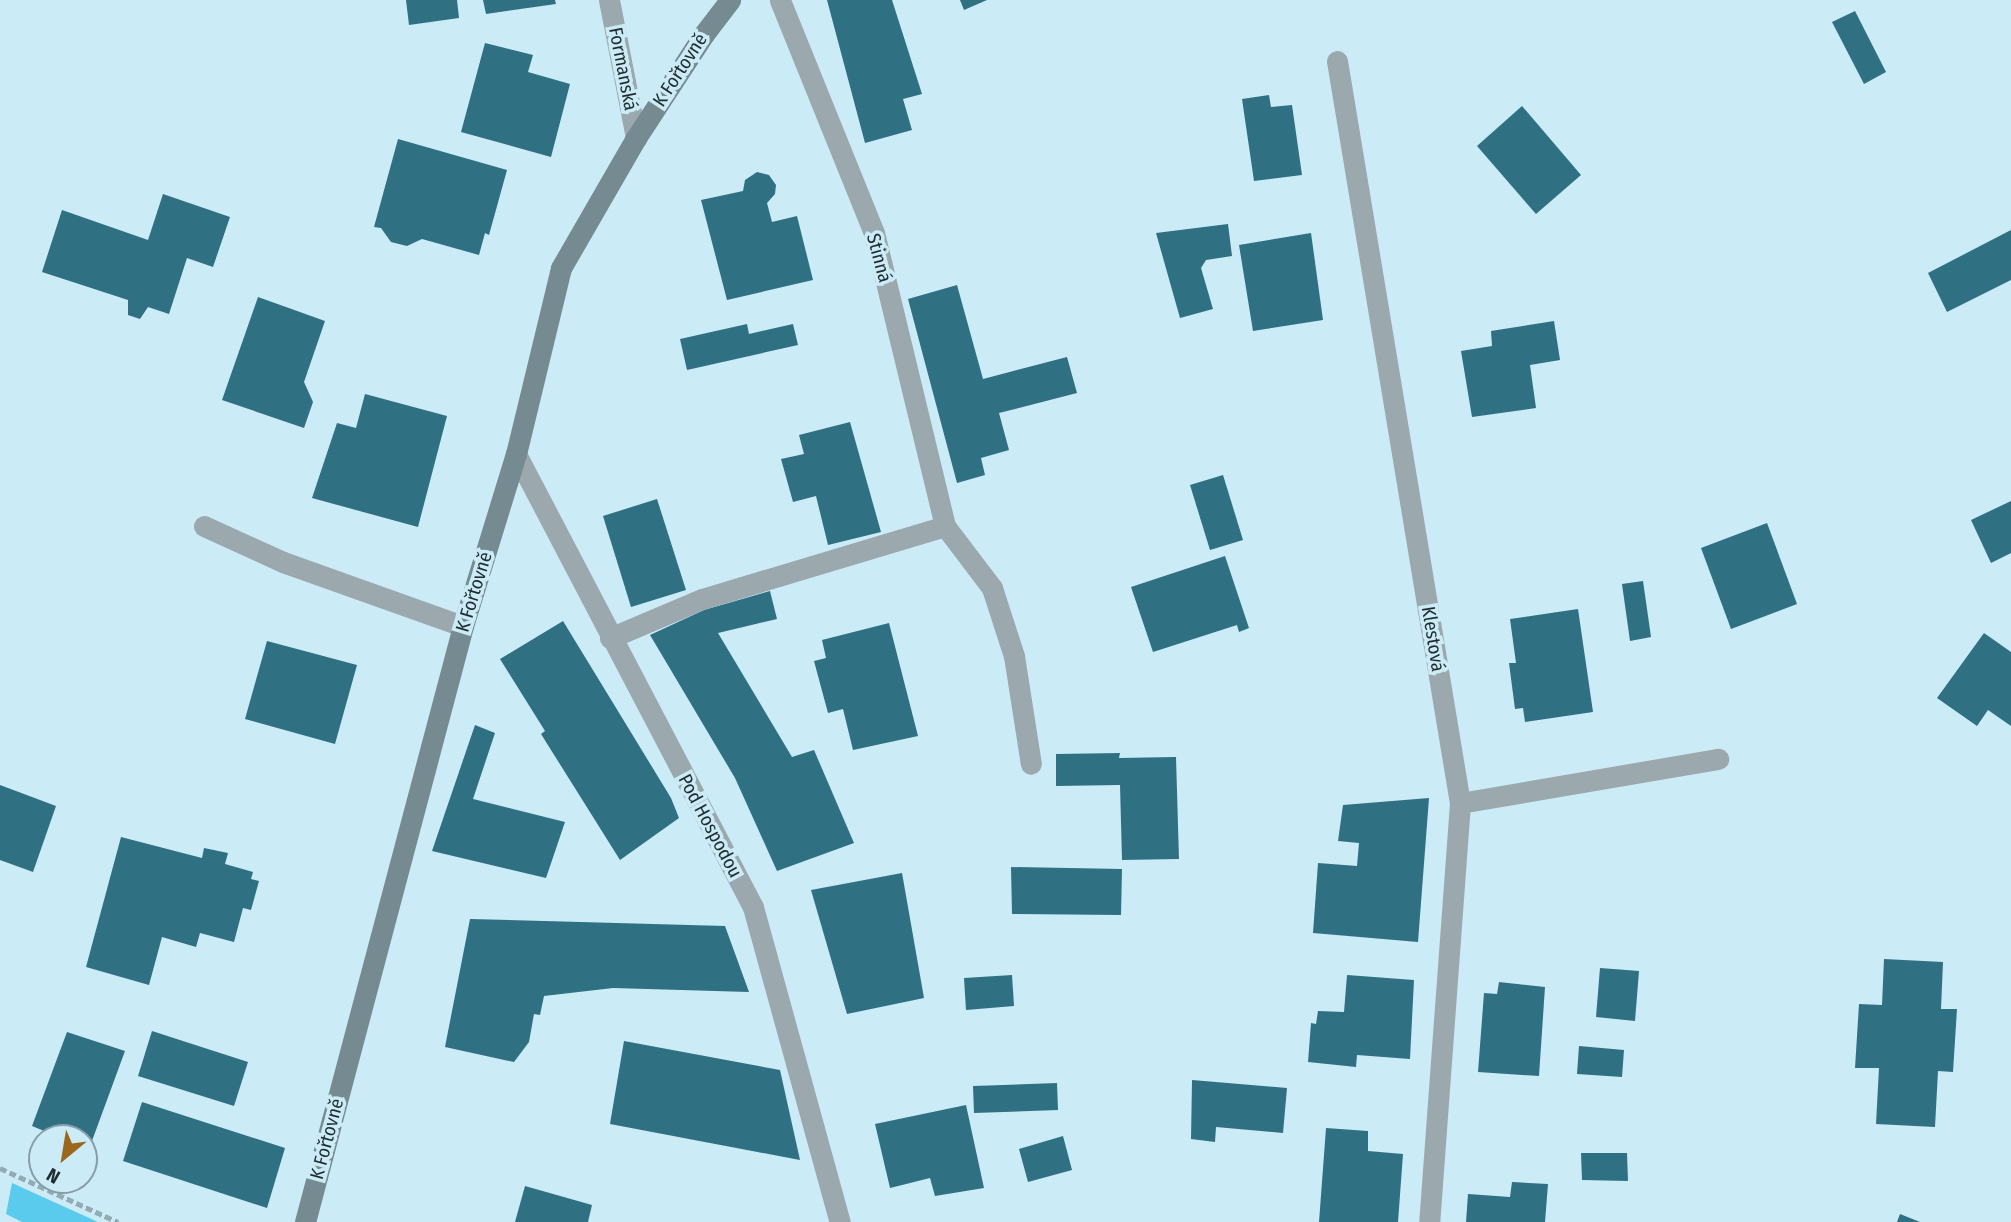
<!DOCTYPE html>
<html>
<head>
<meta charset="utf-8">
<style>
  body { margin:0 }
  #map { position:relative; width:2011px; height:1222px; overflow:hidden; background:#cbebf6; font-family:"Fira Sans Condensed",sans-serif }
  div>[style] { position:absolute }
  .green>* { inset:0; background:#5acbec }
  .building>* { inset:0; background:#2f7083 }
  .path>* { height:4.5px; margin-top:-2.25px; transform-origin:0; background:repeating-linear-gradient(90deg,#92abb4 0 7px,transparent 0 10.5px) }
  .lane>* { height:21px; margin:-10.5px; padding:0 10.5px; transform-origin:10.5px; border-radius:10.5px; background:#9ba8ad }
  .street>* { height:21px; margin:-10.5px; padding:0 10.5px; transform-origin:10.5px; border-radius:10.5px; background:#9ba8ad }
  .secondary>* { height:21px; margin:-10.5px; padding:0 10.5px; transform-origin:10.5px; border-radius:10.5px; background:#768a91 }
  span { translate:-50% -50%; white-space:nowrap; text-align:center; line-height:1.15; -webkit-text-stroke:7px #cbebf6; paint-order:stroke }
  .street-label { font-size:19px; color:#1f2b30 }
  .north { position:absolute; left:28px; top:1124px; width:70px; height:70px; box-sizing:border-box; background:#cbebf6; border:2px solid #869ea7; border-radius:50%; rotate:210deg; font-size:19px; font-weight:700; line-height:28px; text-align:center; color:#1f2b30 }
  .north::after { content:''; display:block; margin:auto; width:24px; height:32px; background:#9b671d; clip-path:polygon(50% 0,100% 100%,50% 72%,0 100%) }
</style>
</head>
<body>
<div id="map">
  <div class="green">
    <div style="clip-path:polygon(12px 1183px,98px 1222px,22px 1222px,6px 1214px)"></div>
  </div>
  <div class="building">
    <div style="clip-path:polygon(406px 0,457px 0,459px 18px,409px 25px)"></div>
    <div style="clip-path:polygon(483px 0,555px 0,556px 4px,486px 14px)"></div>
    <div style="clip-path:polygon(827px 0,892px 0,922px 94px,903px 99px,912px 130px,865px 143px)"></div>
    <div style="clip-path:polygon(960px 0,987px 0,964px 10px)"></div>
    <div style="clip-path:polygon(1855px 11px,1886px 72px,1864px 84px,1832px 22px)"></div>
    <div style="clip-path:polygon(485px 43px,533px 55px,528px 72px,570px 84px,551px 157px,461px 132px)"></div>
    <div style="clip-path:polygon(1269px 95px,1271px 107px,1292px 105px,1302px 175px,1254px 181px,1242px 99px)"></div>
    <div style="clip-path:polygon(1522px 106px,1581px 175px,1536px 214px,1477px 146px)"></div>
    <div style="clip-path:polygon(398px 139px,507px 170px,489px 235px,485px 233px,479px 255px,422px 239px,407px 246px,391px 242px,381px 228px,374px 227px)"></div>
    <div style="clip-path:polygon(757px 172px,769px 175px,776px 185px,775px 194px,767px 203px,772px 222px,797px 216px,813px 280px,727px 300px,701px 200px,743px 191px,745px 180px)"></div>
    <div style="clip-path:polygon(163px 194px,230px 217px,213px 267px,187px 258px,169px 314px,148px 307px,140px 319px,128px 315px,128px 300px,42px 272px,62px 210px,148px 240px)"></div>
    <div style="clip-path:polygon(1228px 224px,1232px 256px,1206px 260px,1201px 268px,1213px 309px,1180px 318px,1156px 233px)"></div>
    <div style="clip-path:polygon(2011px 230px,2011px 280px,1947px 312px,1928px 273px)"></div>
    <div style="clip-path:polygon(1311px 233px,1323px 320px,1253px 331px,1239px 245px)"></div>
    <div style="clip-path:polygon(957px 285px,983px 379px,1067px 357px,1077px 393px,999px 413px,1009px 450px,981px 458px,985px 475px,957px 483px,908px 299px)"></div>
    <div style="clip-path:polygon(258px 297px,325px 321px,304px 382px,313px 402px,304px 428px,222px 400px)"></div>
    <div style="clip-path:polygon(1554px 321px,1560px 360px,1530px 365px,1536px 408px,1472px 417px,1461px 351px,1492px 346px,1491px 331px)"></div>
    <div style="clip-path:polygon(747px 324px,749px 334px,793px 324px,798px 345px,687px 370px,680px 339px)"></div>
    <div style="clip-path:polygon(365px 394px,447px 416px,418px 527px,312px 498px,337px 423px,356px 428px)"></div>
    <div style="clip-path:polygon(850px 422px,881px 532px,828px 545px,816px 496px,793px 502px,781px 459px,804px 454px,799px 435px)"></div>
    <div style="clip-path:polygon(1223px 475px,1243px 540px,1210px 550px,1190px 485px)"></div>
    <div style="clip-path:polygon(657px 499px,686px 590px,631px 607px,603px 516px)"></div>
    <div style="clip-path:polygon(2011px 501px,2011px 553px,1991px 563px,1971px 520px)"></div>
    <div style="clip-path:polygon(1767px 523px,1797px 604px,1731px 629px,1701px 548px)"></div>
    <div style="clip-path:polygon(1225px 556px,1249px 628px,1239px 632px,1237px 625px,1153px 652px,1131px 587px)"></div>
    <div style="clip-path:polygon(1643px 581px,1651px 637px,1630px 641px,1622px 584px)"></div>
    <div style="clip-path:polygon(770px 591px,777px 619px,718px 633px,792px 757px,814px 750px,854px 843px,777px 871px,735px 778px,650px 635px,704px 610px)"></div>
    <div style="clip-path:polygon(1578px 609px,1593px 712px,1525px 722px,1523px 708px,1515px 709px,1509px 663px,1516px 663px,1510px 619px)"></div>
    <div style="clip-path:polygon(563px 621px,671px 798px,679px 818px,620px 860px,541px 734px,545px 731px,500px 659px)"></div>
    <div style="clip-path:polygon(889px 623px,918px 736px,853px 750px,843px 709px,828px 713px,814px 661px,826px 658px,822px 640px)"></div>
    <div style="clip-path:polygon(1984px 633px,2011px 652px,2011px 726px,1988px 710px,1977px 726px,1937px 698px)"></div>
    <div style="clip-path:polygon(267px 641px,357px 665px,335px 744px,245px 719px)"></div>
    <div style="clip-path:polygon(475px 725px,495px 733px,473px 799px,565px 822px,546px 878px,432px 851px)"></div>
    <div style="clip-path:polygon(1120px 753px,1119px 758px,1176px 757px,1179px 859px,1122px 860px,1120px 785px,1056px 786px,1056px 754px)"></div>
    <div style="clip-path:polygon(0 785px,56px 806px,33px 872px,0 860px)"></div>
    <div style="clip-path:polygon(1429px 798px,1418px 942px,1313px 933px,1318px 863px,1357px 866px,1359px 843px,1338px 841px,1343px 805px)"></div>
    <div style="clip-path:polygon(121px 837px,202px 858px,204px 848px,228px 853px,225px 864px,253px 872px,251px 879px,259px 881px,251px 910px,243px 908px,234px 942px,200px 933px,196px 947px,162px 937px,149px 985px,86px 967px)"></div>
    <div style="clip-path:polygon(1011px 867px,1122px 869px,1121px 915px,1012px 914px)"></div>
    <div style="clip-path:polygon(902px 873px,924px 998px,847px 1014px,811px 890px)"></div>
    <div style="clip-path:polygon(470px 919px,725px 926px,749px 992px,613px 988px,544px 996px,540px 1015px,534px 1014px,529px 1042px,514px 1062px,445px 1047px)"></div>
    <div style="clip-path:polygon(1884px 959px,1943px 962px,1941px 1009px,1957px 1009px,1953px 1072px,1938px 1071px,1935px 1127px,1876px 1124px,1879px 1068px,1855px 1068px,1859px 1004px,1882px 1005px)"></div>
    <div style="clip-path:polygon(1600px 968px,1639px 971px,1635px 1021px,1596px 1017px)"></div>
    <div style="clip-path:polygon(1012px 975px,1014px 1006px,966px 1010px,964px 978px)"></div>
    <div style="clip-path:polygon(1347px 975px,1414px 980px,1410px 1059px,1357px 1055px,1356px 1067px,1308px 1062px,1311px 1023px,1316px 1024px,1318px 1011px,1344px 1012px)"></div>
    <div style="clip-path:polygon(1499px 982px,1545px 987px,1539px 1076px,1478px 1072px,1484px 993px,1497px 994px)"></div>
    <div style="clip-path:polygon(152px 1031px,248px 1062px,234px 1106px,138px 1076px)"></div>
    <div style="clip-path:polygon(67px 1032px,125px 1051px,89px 1149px,84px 1147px,84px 1138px,61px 1138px,32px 1126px)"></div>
    <div style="clip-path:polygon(624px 1041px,780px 1070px,800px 1160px,610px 1124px)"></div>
    <div style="clip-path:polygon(1579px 1046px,1624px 1050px,1622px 1077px,1577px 1074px)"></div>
    <div style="clip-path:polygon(1192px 1080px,1287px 1088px,1283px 1133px,1216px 1127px,1215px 1142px,1191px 1139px)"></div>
    <div style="clip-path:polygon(1057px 1083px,1058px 1110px,974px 1113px,973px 1086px)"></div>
    <div style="clip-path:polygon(142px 1102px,285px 1148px,267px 1208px,123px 1161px)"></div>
    <div style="clip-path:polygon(966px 1105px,984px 1188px,935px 1196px,930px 1178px,890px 1188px,875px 1124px)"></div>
    <div style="clip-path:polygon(1326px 1128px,1368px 1131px,1368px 1151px,1403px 1154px,1398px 1222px,1319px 1222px)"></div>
    <div style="clip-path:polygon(1063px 1136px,1072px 1170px,1028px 1182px,1019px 1149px)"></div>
    <div style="clip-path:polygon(1581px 1153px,1627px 1153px,1628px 1181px,1582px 1180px)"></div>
    <div style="clip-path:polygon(1512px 1182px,1548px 1184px,1545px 1222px,1466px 1222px,1468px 1194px,1510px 1197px)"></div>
    <div style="clip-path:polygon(525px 1186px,592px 1205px,588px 1222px,515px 1222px)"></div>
    <div style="clip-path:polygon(1900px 1214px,1920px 1222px,1897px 1222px)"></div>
  </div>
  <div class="path">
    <div style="left:0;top:1168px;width:130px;rotate:24.6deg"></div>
  </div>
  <div class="lane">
    <div style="left:1460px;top:803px;width:262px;rotate:-9.7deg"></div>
  </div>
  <div class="street">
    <div style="left:609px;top:0;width:141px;rotate:78.9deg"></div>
    <div style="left:1337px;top:61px;width:752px;rotate:80.59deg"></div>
    <div style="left:1460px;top:803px;width:420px;rotate:94.2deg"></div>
    <div style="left:516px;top:454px;width:511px;rotate:62.38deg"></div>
    <div style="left:753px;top:907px;width:327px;rotate:74.6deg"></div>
    <div style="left:204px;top:526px;width:87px;rotate:24.5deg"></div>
    <div style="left:283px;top:562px;width:191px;rotate:19.6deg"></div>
    <div style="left:945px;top:526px;width:78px;rotate:52.8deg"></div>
    <div style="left:992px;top:588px;width:71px;rotate:72.1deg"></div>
    <div style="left:1014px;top:656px;width:109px;rotate:81.1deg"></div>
    <div style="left:610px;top:638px;width:100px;rotate:-23deg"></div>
    <div style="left:702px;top:599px;width:254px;rotate:-16.7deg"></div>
    <div style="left:945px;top:526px;width:301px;rotate:-103.6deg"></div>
    <div style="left:874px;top:233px;width:251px;rotate:-112deg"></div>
  </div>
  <div class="secondary">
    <div style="left:305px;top:1222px;width:617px;rotate:-75.15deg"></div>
    <div style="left:463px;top:626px;width:180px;rotate:-72.9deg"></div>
    <div style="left:516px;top:454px;width:191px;rotate:-76.4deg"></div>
    <div style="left:561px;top:268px;width:150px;rotate:-60deg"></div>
    <div style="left:636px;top:138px;width:124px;rotate:-56.8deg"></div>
    <div style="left:704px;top:34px;width:43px;rotate:-52.6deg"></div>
  </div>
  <div class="street-label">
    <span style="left:623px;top:69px;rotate:79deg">Formanská</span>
    <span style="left:680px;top:70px;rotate:-57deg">K Fořtovně</span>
    <span style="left:879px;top:258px;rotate:75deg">Stinná</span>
    <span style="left:474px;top:592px;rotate:-73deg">K Fořtovně</span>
    <span style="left:1433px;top:639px;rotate:81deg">Klestová</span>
    <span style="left:710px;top:826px;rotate:62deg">Pod Hospodou</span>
    <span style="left:327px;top:1139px;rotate:-75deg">K Fořtovně</span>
  </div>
  <div class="north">N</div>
</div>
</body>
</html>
